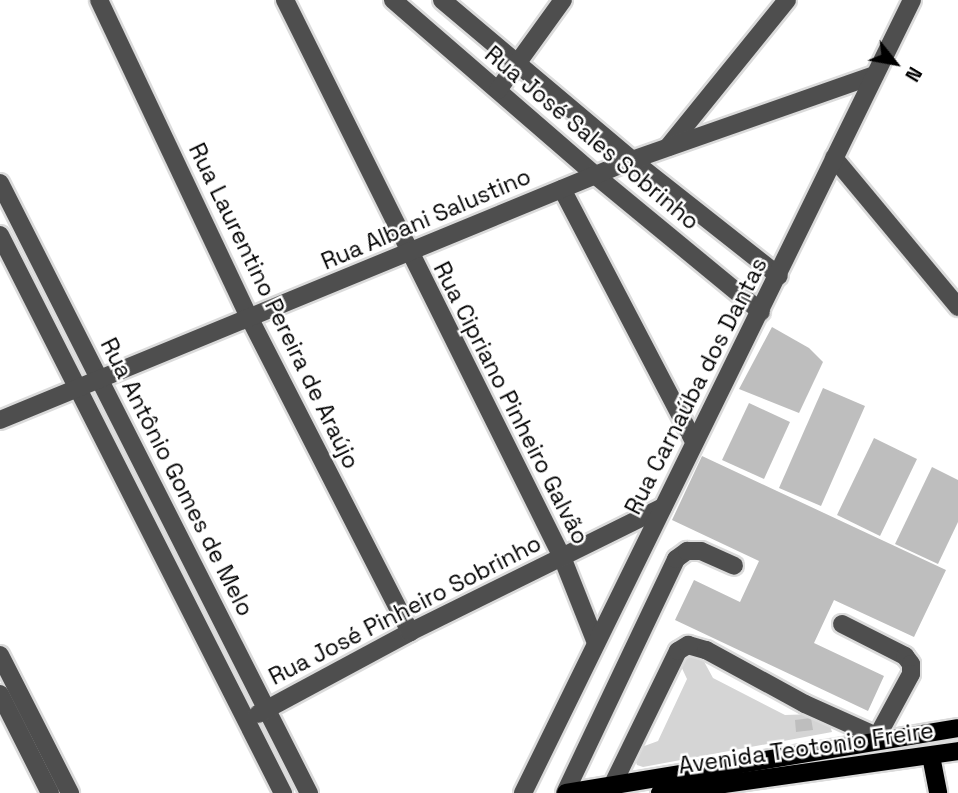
<!DOCTYPE html>
<html>
<head>
<meta charset="utf-8">
<style>
  body { margin:0 }
  #map { position:relative; width:958px; height:793px; overflow:hidden; background:#fff; font-family:"Space Grotesk",sans-serif }
  div>[style] { position:absolute }
  .green>* { inset:0; background:#d5d5d5 }
  .building>* { inset:0; background:#bebebe }
  .roads { filter:drop-shadow(2px 0 #dbdbdb) drop-shadow(-2px 0 #dbdbdb) drop-shadow(0 2px #dbdbdb) drop-shadow(0 -2px #dbdbdb) }
  .minor>* { height:18px; margin:-9px; padding:0 9px; transform-origin:9px; border-radius:9px; background:#4e4e4e }
  .major>* { height:18px; margin:-9px; padding:0 9px; transform-origin:9px; border-radius:9px; background:#000 }
  span { translate:-50% -50%; white-space:nowrap; text-align:center; line-height:1.15; -webkit-text-stroke:5px #fff; paint-order:stroke }
  .street-label { font-size:23px; color:#000 }
  .north { position:absolute; left:860px; top:28px; width:70px; height:70px; -webkit-text-stroke:5px #fff; paint-order:stroke; rotate:121deg; font-size:19px; font-weight:700; line-height:28px; text-align:center; color:#000 }
  .north::after { content:''; display:block; margin:auto; width:24px; height:32px; background:#000; clip-path:polygon(50% 0,100% 100%,50% 72%,0 100%) }
</style>
</head>
<body>
<div id="map">
  <div class="green">
    <div style="clip-path:polygon(685px 653px,701px 656px,713px 678px,785px 715px,815px 714px,828px 719px,832px 732px,643px 767px,637px 765px,635px 760px,639px 748px,658px 741px,687px 679px,680px 664px)"></div>
  </div>
  <div class="building">
    <div style="clip-path:polygon(772px 327px,809px 348px,823px 362px,799px 413px,739px 389px)"></div>
    <div style="clip-path:polygon(823px 388px,865px 406px,821px 506px,779px 488px)"></div>
    <div style="clip-path:polygon(749px 403px,790px 422px,764px 479px,722px 460px)"></div>
    <div style="clip-path:polygon(874px 438px,917px 459px,880px 536px,837px 515px)"></div>
    <div style="clip-path:polygon(702px 456px,946px 570px,914px 637px,834px 600px,814px 643px,884px 676px,868px 711px,675px 620px,694px 580px,740px 602px,759px 561px,672px 520px)"></div>
    <div style="clip-path:polygon(932px 467px,958px 480px,958px 522px,938px 564px,895px 544px)"></div>
    <div style="clip-path:polygon(811px 718px,813px 730px,796px 732px,795px 720px)"></div>
  </div>
  <div class="roads">
    <div class="minor">
      <div style="left:99px;top:0;width:353px;rotate:64.7deg"></div>
      <div style="left:250px;top:319px;width:352px;rotate:62.9deg"></div>
      <div style="left:285px;top:0;width:622px;rotate:63.56deg"></div>
      <div style="left:562px;top:557px;width:92px;rotate:68.4deg"></div>
      <div style="left:393px;top:0;width:267px;rotate:40.9deg"></div>
      <div style="left:595px;top:175px;width:215px;rotate:39.5deg"></div>
      <div style="left:442px;top:0;width:248px;rotate:40.1deg"></div>
      <div style="left:632px;top:160px;width:187px;rotate:38.3deg"></div>
      <div style="left:498px;top:90px;width:111px;rotate:-54.2deg"></div>
      <div style="left:668px;top:147px;width:189px;rotate:-51deg"></div>
      <div style="left:834px;top:158px;width:194px;rotate:50.2deg"></div>
      <div style="left:0;top:183px;width:684px;rotate:63.14deg"></div>
      <div style="left:562px;top:189px;width:285px;rotate:62.4deg"></div>
      <div style="left:0;top:235px;width:626px;rotate:63.11deg"></div>
      <div style="left:0;top:420px;width:683px;rotate:-22.36deg"></div>
      <div style="left:632px;top:160px;width:257px;rotate:-19.3deg"></div>
      <div style="left:842px;top:624px;width:71px;rotate:26.9deg"></div>
      <div style="left:905px;top:656px;width:10px;rotate:53deg"></div>
      <div style="left:911px;top:664px;width:10px;rotate:90deg"></div>
      <div style="left:911px;top:674px;width:72px;rotate:118.4deg"></div>
      <div style="left:0;top:655px;width:155px;rotate:63.1deg"></div>
      <div style="left:0;top:694px;width:111px;rotate:63.2deg"></div>
      <div style="left:258px;top:714px;width:173px;rotate:-28.3deg"></div>
      <div style="left:410px;top:632px;width:282px;rotate:-26.3deg"></div>
      <div style="left:613px;top:784px;width:148px;rotate:-64deg"></div>
      <div style="left:678px;top:651px;width:12px;rotate:-31deg"></div>
      <div style="left:688px;top:645px;width:19px;rotate:16deg"></div>
      <div style="left:706px;top:650px;width:113px;rotate:28.6deg"></div>
      <div style="left:805px;top:704px;width:88px;rotate:24.2deg"></div>
      <div style="left:523px;top:793px;width:883px;rotate:-63.87deg"></div>
      <div style="left:565px;top:793px;width:259px;rotate:-64.6deg"></div>
      <div style="left:676px;top:559px;width:14px;rotate:-36deg"></div>
      <div style="left:687px;top:551px;width:14px"></div>
      <div style="left:701px;top:551px;width:36px;rotate:24deg"></div>
    </div>
    <div class="major">
      <div style="left:931px;top:756px;width:38px;rotate:79deg"></div>
      <div style="left:566px;top:793px;width:397px;rotate:-9.4deg"></div>
      <div style="left:660px;top:793px;width:301px;rotate:-8deg"></div>
    </div>
  </div>
  <div class="street-label">
    <span style="left:592px;top:138px;rotate:40deg">Rua José Sales Sobrinho</span>
    <span style="left:426px;top:219px;rotate:-23deg">Rua Albani Salustino</span>
    <span style="left:274px;top:306px;rotate:64deg">Rua Laurentino Pereira de Araújo</span>
    <span style="left:696px;top:386px;rotate:-63deg">Rua Carnaúba dos Dantas</span>
    <span style="left:511px;top:403px;rotate:63deg">Rua Cipriano Pinheiro Galvão</span>
    <span style="left:177px;top:477px;rotate:63deg">Rua Antônio Gomes de Melo</span>
    <span style="left:405px;top:610px;rotate:-27deg">Rua José Pinheiro Sobrinho</span>
    <span style="left:806px;top:748px;rotate:-8deg">Avenida Teotonio Freire</span>
  </div>
  <div class="north">N</div>
</div>
</body>
</html>
